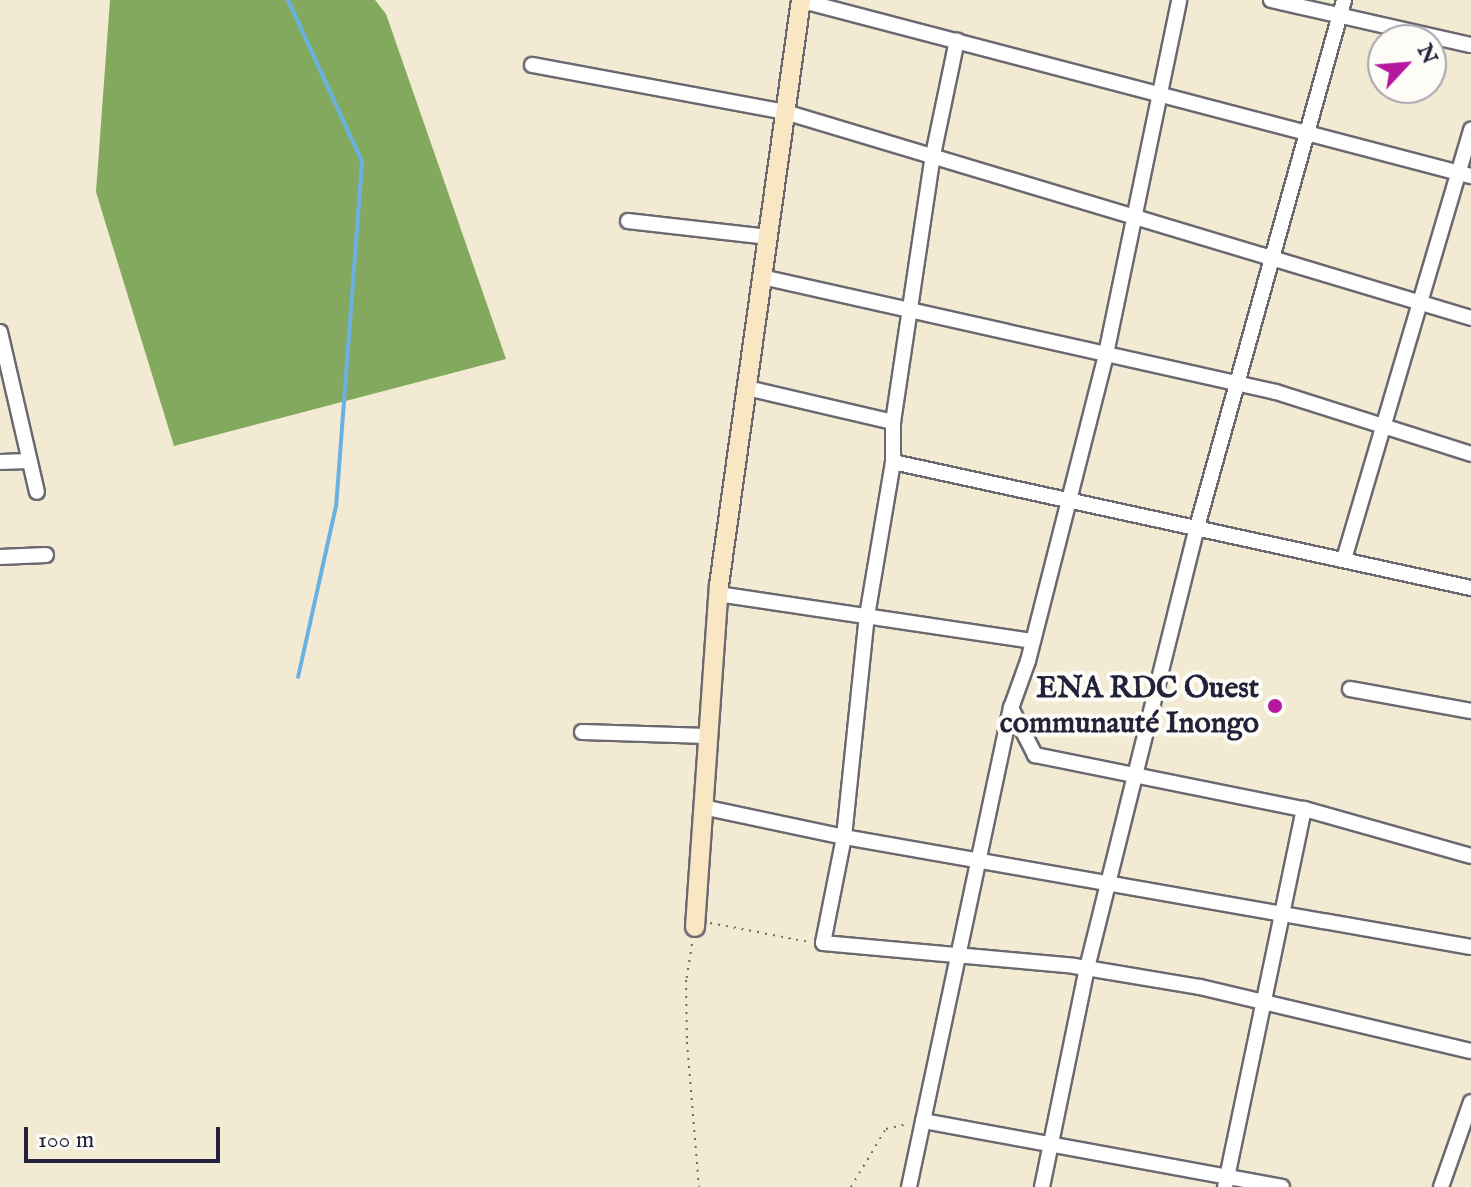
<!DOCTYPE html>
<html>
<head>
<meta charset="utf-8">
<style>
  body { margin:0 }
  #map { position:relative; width:1471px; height:1187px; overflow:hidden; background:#f3ead3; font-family:"IM FELL English",serif }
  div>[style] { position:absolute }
  .forest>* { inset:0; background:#83a95f }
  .stream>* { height:4px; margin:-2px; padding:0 2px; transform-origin:2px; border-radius:2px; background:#6ab1e1 }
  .path>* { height:2px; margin-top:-1px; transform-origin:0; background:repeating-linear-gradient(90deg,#6b6870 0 2px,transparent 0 8px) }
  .roads { filter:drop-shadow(2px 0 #6b6870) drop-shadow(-2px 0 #6b6870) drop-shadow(0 2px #6b6870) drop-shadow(0 -2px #6b6870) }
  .street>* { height:14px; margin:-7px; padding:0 7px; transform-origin:7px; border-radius:7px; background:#fff }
  .secondary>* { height:18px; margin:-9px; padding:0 9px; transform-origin:9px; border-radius:9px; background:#f9e7c3 }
  .dots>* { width:22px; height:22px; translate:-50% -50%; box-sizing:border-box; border:4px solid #fdfcf7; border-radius:50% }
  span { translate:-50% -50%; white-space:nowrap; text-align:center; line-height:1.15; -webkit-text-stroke:8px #fdfcf7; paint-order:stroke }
  .poi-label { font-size:30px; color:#22223b; font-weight:700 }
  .right { translate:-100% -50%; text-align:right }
  .north { position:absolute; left:1367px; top:24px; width:80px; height:80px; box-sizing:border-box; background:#fdfcf7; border:2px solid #a5a5ac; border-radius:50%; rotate:64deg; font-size:22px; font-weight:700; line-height:32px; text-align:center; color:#22223b }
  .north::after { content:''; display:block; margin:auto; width:28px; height:36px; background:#b5179e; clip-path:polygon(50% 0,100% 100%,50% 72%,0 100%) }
  .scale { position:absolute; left:24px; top:1127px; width:196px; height:36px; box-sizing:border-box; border:4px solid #22223b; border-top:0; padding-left:10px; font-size:24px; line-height:28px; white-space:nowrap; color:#22223b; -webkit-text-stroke:6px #fdfcf7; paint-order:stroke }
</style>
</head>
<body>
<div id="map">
  <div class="forest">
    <div style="clip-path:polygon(110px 0,375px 0,386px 14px,506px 359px,174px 446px,96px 192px)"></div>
  </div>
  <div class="stream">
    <div style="left:288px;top:0;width:178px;rotate:65.4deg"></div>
    <div style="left:362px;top:162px;width:345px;rotate:94.3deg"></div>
    <div style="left:336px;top:506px;width:175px;rotate:102.5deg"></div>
  </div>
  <div class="path">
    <div style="left:710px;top:923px;width:102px;rotate:10.8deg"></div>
    <div style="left:692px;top:944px;width:36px;rotate:99deg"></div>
    <div style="left:686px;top:980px;width:62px;rotate:89.1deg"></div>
    <div style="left:687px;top:1042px;width:145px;rotate:85.3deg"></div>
    <div style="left:851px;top:1187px;width:68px;rotate:-58.9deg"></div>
    <div style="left:886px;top:1129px;width:23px;rotate:-13deg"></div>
  </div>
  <div class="roads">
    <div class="street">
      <div style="left:799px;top:0;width:695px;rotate:14.68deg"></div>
      <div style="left:1271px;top:0;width:205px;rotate:12.7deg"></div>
      <div style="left:532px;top:65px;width:257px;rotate:10.5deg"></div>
      <div style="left:785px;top:112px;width:716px;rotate:16.71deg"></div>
      <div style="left:628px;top:221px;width:141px;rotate:6.5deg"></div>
      <div style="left:762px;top:277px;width:527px;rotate:12.61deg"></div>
      <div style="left:1276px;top:392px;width:205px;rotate:17.6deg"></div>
      <div style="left:0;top:332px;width:164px;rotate:77deg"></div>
      <div style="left:747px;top:388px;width:150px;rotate:13.1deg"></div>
      <div style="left:0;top:462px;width:28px;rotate:-2deg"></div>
      <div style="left:893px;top:462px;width:592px;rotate:12.3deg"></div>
      <div style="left:0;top:557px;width:46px;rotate:-2.5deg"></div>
      <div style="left:1344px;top:559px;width:448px;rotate:-73.5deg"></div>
      <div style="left:718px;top:594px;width:317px;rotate:8.5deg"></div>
      <div style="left:1350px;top:689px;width:123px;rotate:10.3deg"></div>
      <div style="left:1011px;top:708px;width:53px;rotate:62.9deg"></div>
      <div style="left:1035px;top:755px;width:274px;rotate:11.4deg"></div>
      <div style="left:1304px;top:809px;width:173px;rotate:15.7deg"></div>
      <div style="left:582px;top:732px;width:126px;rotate:1.8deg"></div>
      <div style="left:703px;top:807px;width:144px;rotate:12deg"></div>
      <div style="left:844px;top:837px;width:222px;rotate:-84.1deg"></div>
      <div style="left:867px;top:616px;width:156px;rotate:-80.4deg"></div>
      <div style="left:893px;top:462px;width:40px;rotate:-90deg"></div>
      <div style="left:893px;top:422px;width:270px;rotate:-81.5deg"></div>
      <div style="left:933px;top:155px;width:117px;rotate:-78.2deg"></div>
      <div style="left:1471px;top:947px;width:637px;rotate:-170.05deg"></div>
      <div style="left:844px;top:837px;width:108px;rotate:101.2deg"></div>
      <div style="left:823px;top:943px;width:252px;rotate:5.2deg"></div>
      <div style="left:1074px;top:966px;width:128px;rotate:9.5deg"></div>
      <div style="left:1200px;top:987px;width:278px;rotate:13.3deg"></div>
      <div style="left:923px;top:1121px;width:365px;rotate:10.4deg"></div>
      <div style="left:909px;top:1187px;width:490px;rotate:-78deg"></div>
      <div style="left:1011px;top:708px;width:50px;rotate:-70.1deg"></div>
      <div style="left:1028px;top:661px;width:317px;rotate:-75.7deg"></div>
      <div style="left:1106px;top:354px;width:361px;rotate:-78.3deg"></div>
      <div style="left:1042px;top:1187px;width:224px;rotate:-78.4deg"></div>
      <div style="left:1087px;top:968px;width:455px;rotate:-76deg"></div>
      <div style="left:1197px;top:527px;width:547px;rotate:-74.41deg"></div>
      <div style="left:1225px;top:1187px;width:386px;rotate:-78.2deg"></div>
      <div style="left:1441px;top:1187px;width:90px;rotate:-70.6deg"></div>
    </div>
    <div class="secondary">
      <div style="left:695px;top:927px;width:343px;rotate:-86deg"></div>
      <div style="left:719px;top:585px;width:591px;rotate:-82.02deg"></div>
    </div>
  </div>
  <div class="dots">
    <div style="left:1275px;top:706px;background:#b5179e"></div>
  </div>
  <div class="poi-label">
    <span class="right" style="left:1259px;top:706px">ENA RDC Ouest<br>communauté Inongo</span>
  </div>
  <div class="north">N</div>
  <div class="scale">100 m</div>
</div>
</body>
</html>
